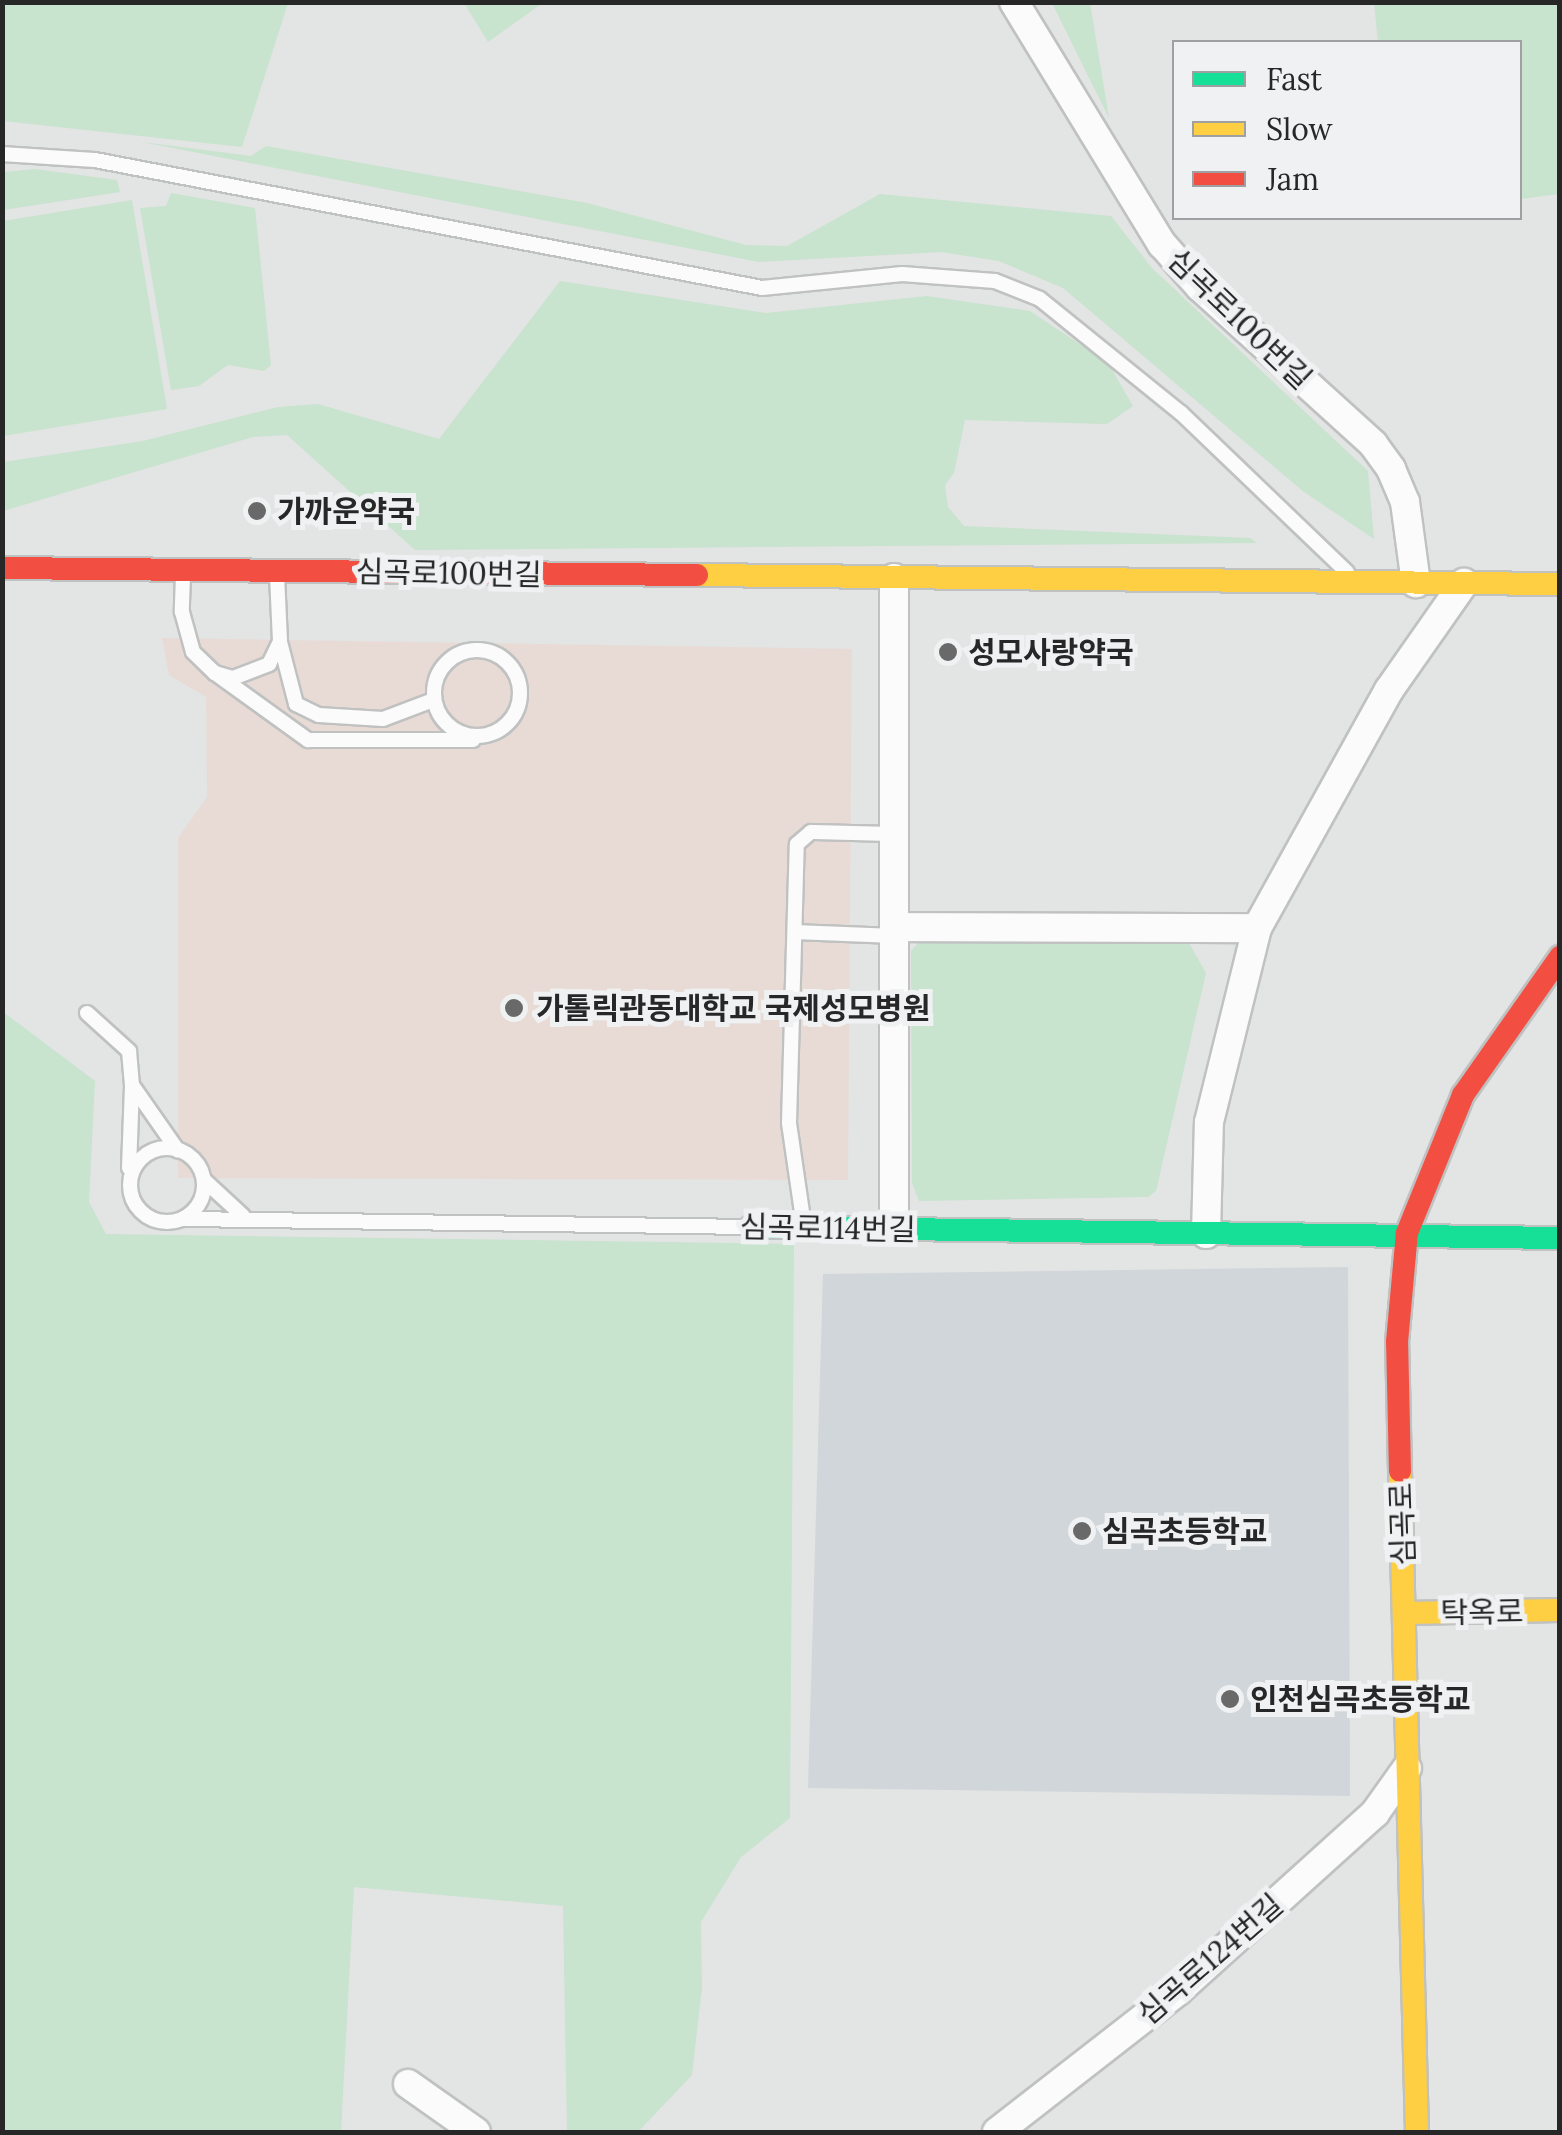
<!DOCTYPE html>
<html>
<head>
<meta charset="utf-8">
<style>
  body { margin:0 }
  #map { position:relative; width:1562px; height:2135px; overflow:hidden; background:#e3e4e4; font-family:Lora,"Noto Sans KR",serif }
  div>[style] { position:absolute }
  .built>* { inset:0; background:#d0d6d9 }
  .medical>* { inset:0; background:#e8dbd6 }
  .green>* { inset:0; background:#c8e3ce }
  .roads { filter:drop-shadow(2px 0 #c0c1c1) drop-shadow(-2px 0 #c0c1c1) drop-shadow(0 2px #c0c1c1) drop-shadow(0 -2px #c0c1c1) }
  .lane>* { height:14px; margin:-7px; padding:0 7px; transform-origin:7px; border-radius:7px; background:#fbfbfb }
  .lane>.ring { margin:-7px; padding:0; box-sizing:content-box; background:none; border:14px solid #fbfbfb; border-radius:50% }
  .street>* { height:28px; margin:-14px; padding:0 14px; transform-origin:14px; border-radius:14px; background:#fbfbfb }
  .fast>* { height:22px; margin:-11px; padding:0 11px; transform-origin:11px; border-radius:11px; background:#16e098 }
  .slow>* { height:22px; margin:-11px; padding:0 11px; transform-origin:11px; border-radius:11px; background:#ffcf43 }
  .jam>* { height:22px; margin:-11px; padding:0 11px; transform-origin:11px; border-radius:11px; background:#f24e42 }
  .dots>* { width:28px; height:28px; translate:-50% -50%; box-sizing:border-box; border:5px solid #eff1f2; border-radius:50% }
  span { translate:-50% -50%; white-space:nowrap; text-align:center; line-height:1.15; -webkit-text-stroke:10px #eff1f2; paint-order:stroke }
  .street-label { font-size:30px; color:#272728 }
  .poi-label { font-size:30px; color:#272728; font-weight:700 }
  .left { translate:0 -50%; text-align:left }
  .frame { position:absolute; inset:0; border:5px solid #272728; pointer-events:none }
  .legend { position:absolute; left:1172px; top:40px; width:350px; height:180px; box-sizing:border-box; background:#eff1f2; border:2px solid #9fa0a1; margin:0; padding:12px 18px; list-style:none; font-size:30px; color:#272728 }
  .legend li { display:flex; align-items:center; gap:20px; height:50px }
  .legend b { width:50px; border:2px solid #9fa0a1 }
</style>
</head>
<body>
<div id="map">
  <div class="built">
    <div style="clip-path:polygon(1348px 1267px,1350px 1796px,808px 1788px,823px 1274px)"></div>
  </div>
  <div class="medical">
    <div style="clip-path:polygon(162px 638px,852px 649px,848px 1180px,178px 1178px,178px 838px,207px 797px,206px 697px,169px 675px)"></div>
  </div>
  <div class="green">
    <div style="clip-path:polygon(544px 2px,488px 42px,464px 3px,496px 3px)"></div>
    <div style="clip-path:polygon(2px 3px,3px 2px,288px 3px,242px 147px,3px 121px)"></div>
    <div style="clip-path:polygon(1052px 3px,1090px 3px,1109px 118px)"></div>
    <div style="clip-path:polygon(1374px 3px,1559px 3px,1559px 194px,1520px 199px,1520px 42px,1378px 42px)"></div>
    <div style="clip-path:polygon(142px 142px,251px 156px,266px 146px,587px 203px,746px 245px,787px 246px,880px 194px,1111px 216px,1152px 268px,1368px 471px,1374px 539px,1304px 492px,1063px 288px,999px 261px,941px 252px,759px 262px)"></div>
    <div style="clip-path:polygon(35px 169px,117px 180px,120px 192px,3px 210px,3px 172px)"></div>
    <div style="clip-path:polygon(171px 193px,255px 208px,271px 365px,264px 371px,228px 365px,199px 386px,171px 390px,140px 208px,166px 206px)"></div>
    <div style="clip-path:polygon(132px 200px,167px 409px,3px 436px,3px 221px)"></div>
    <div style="clip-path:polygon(560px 281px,766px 313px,927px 296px,1030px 311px,1108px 363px,1133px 406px,1107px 424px,965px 420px,954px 473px,945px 485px,948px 507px,964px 526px,1250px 538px,1257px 543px,415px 550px,287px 435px,253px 437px,3px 511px,3px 462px,143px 441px,278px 407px,318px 404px,439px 439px)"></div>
    <div style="clip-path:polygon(923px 938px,1189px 943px,1206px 973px,1156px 1191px,1148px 1197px,919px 1201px,912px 1183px,911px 951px)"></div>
    <div style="clip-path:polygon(2px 1011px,95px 1081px,89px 1202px,106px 1234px,794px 1244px,790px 1818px,741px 1857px,701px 1922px,702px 1987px,692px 2075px,638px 2132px,567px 2132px,563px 1906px,354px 1887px,341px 2132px,3px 2132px)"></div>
  </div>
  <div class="roads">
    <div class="lane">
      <div style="left:2px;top:154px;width:93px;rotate:3.7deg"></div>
      <div style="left:95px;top:160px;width:679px;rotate:10.86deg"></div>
      <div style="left:762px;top:288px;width:141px;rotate:-5.7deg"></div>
      <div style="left:902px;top:274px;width:93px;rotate:4.3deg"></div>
      <div style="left:995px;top:281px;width:48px;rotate:21.8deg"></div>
      <div style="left:1040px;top:299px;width:181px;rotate:39deg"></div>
      <div style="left:1181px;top:413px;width:230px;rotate:43.8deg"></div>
      <div style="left:183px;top:575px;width:37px;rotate:92deg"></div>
      <div style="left:182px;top:612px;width:41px;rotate:74.6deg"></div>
      <div style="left:193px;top:652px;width:30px;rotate:44deg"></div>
      <div style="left:215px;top:673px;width:19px;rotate:16deg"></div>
      <div style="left:233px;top:678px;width:39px;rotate:-21deg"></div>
      <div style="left:269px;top:664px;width:25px;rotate:-64deg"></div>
      <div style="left:280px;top:641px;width:66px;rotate:-92.6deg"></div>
      <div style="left:280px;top:642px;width:64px;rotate:75.5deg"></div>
      <div style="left:296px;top:704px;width:25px;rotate:26deg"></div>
      <div style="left:319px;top:715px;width:64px;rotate:3.6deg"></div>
      <div style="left:383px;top:719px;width:53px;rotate:-20.8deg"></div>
      <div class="ring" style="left:434px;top:650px;width:72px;height:72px"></div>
      <div style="left:215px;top:673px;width:115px;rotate:35.8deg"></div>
      <div style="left:308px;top:740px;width:165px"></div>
      <div style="left:795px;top:932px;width:99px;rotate:2.3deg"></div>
      <div style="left:87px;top:1013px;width:57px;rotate:42.1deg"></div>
      <div style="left:129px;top:1051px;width:34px;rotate:85deg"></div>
      <div class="ring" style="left:130px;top:1148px;width:60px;height:60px"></div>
      <div style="left:129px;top:1168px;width:83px;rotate:-87.9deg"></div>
      <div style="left:132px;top:1085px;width:80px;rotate:55.1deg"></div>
      <div style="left:204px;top:1180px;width:53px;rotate:42.7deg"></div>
      <div style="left:185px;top:1219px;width:564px;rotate:0.81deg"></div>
      <div style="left:804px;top:1226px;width:104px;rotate:-98.3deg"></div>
      <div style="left:789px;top:1123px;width:279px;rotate:-88.4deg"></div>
      <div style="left:797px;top:844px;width:18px;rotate:-41deg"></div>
      <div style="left:811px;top:832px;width:83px;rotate:1.4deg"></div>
    </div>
    <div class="street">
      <div style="left:1014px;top:2px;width:284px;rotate:58.6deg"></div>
      <div style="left:1162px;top:244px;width:57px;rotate:48.5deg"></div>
      <div style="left:1200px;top:287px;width:234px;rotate:42.2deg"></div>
      <div style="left:1373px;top:444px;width:31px;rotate:54deg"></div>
      <div style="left:1391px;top:469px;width:36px;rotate:67deg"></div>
      <div style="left:1405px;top:502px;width:82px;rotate:82.3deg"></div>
      <div style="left:894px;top:578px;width:651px;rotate:90deg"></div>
      <div style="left:894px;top:927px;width:363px;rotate:0.2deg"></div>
      <div style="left:1206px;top:1234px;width:112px;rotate:-88.5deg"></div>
      <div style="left:1209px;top:1122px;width:200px;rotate:-76.1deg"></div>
      <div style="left:1257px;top:928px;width:272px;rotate:-61deg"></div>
      <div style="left:1389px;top:690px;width:131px;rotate:-55deg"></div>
      <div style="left:408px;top:2084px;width:83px;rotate:35.2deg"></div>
      <div style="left:997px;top:2132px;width:229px;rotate:-37.9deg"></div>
      <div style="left:1178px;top:1991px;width:266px;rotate:-42.1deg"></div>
      <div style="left:1375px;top:1813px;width:55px;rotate:-54.6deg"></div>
    </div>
    <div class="fast">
      <div style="left:751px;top:1227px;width:809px;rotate:0.78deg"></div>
    </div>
    <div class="slow">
      <div style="left:697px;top:575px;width:863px;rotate:0.6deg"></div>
      <div style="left:1400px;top:1471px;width:661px;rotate:88.53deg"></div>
      <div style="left:1405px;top:1613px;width:155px;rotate:-1.1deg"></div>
    </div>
    <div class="jam">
      <div style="left:2px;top:568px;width:695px;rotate:0.58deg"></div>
      <div style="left:1400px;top:1471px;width:129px;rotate:-91.3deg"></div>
      <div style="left:1397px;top:1342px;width:109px;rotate:-84.8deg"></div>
      <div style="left:1407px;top:1233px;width:149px;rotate:-67.9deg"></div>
      <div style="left:1463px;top:1095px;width:169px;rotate:-54.9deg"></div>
    </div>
  </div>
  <div class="dots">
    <div style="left:257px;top:511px;background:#69696a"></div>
    <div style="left:948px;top:652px;background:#69696a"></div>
    <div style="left:514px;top:1008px;background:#69696a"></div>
    <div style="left:1082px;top:1531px;background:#69696a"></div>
    <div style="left:1230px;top:1699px;background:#69696a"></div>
  </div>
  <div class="street-label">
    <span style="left:1240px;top:319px;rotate:44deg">심곡로100번길</span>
    <span style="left:449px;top:573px;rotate:1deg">심곡로100번길</span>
    <span style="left:828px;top:1228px;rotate:1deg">심곡로114번길</span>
    <span style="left:1402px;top:1524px;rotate:-92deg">심곡로</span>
    <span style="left:1482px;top:1612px;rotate:-1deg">탁옥로</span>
    <span style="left:1210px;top:1959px;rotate:-41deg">심곡로124번길</span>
  </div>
  <div class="poi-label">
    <span class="left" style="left:277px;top:511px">가까운약국</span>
    <span class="left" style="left:968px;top:652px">성모사랑약국</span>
    <span class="left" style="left:536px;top:1008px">가톨릭관동대학교 국제성모병원</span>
    <span class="left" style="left:1102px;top:1531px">심곡초등학교</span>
    <span class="left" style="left:1250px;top:1699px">인천심곡초등학교</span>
  </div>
  <div class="frame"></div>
  <ul class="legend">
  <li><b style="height:12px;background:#16e098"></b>Fast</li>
  <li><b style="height:12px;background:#ffcf43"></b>Slow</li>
  <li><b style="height:12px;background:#f24e42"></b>Jam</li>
  </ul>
</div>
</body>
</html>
